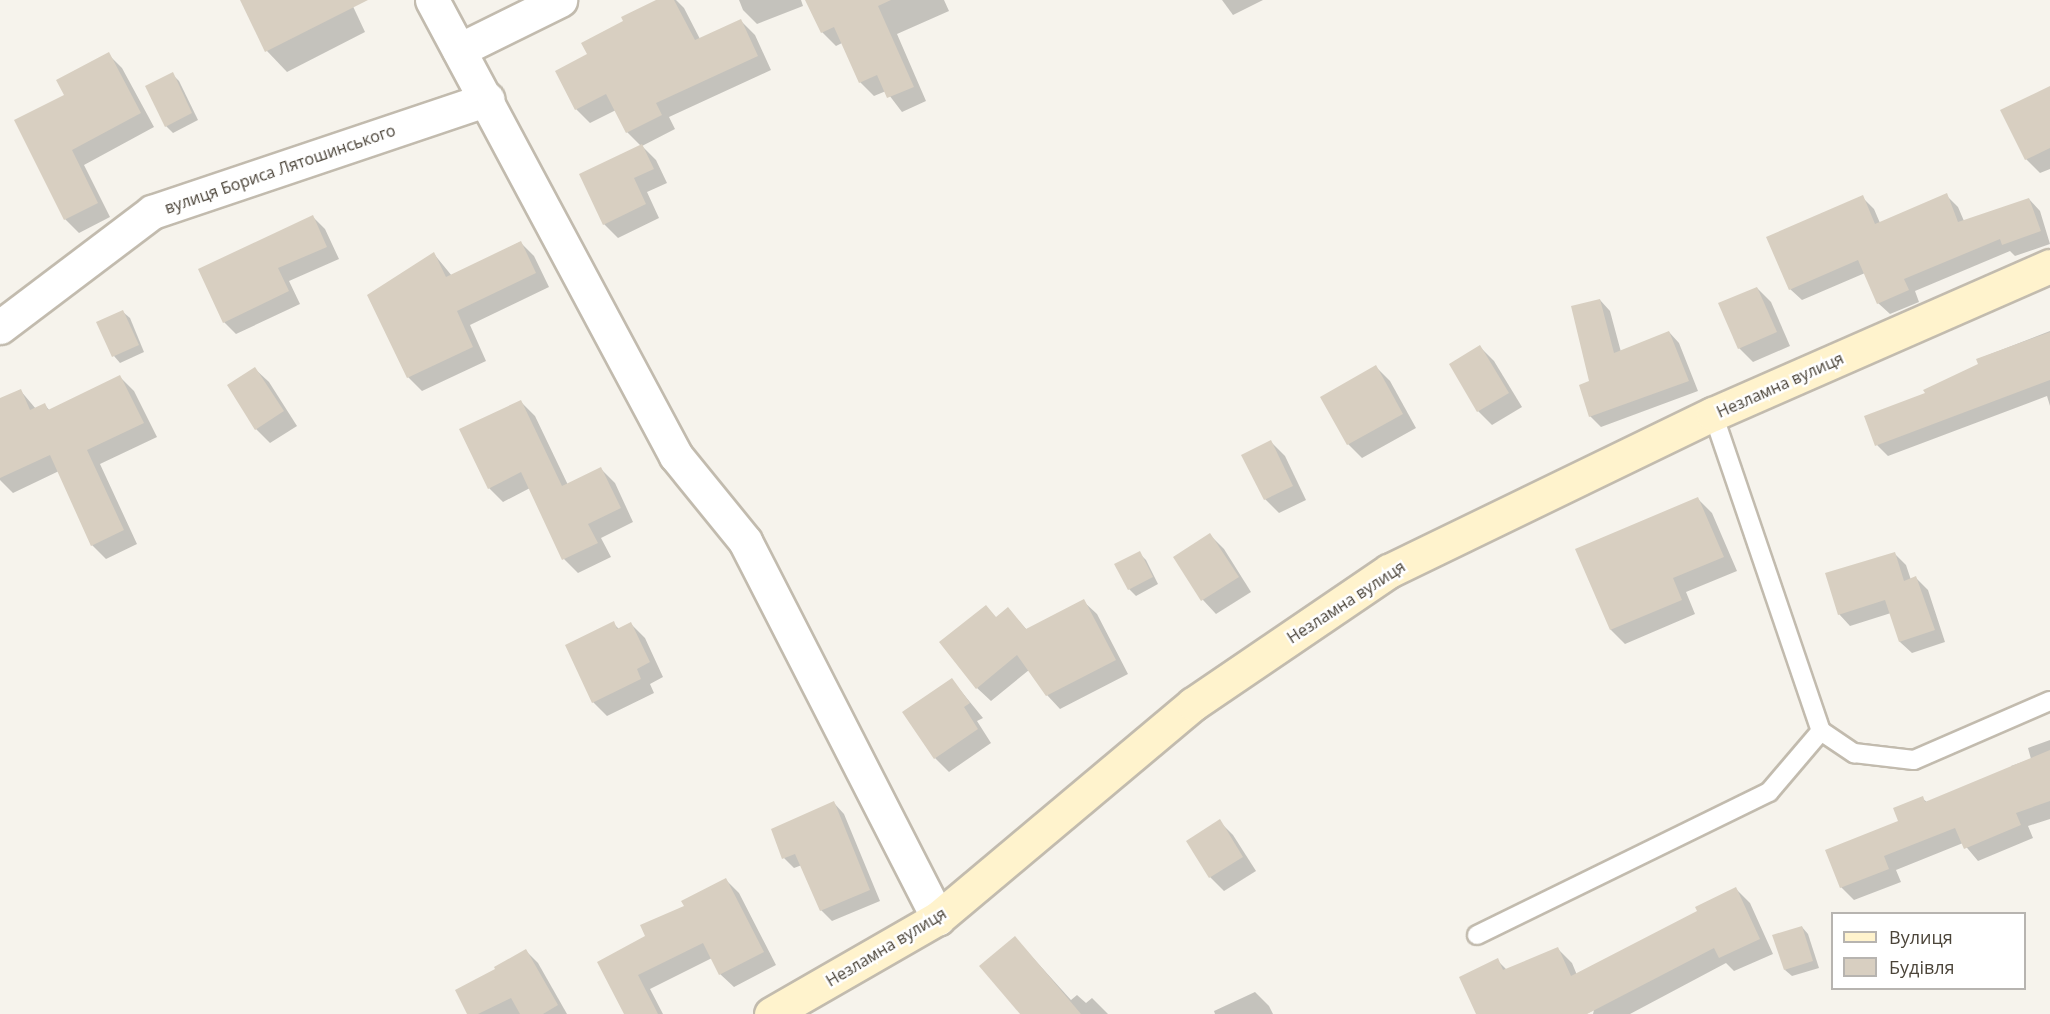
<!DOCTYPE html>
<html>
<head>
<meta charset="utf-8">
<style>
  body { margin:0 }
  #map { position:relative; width:2050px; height:1014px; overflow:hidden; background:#f6f3ec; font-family:"Open Sans",sans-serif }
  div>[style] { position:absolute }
  .shadow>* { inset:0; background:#0003 }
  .building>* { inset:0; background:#d8cfc1 }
  .roads { filter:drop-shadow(2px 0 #c2bbae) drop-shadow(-2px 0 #c2bbae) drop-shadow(0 2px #c2bbae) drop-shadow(0 -2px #c2bbae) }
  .lane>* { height:18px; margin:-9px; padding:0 9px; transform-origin:9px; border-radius:9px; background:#fff }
  .street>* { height:33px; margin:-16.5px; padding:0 16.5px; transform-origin:16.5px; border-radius:16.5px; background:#fff }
  .secondary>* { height:33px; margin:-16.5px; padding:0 16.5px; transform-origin:16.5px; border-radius:16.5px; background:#fff3cd }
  span { translate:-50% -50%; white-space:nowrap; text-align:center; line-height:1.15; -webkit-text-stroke:5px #fff; paint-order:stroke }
  .street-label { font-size:16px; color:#4b4439 }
  .legend { position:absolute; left:1831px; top:912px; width:195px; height:78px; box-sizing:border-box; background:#fff; border:2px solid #b7b4b0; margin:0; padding:8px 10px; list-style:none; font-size:18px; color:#4b4439 }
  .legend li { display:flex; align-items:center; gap:12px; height:30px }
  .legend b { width:30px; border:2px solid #b7b4b0 }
</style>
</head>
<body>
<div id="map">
  <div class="shadow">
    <div style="clip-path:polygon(241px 0,350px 0,365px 32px,287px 72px,267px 51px)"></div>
    <div style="clip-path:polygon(659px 0,676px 0,684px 8px,700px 39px,741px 21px,755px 35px,771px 70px,669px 117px,675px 129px,642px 146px,656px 160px,667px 183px,647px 192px,659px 218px,618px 238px,604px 224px,641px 146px,627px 132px,616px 110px,590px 123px,576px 109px,589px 55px,625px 22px)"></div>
    <div style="clip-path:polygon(739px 0,801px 0,803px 6px,757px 24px,743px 10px)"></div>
    <div style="clip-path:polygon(807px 0,944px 0,949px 11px,897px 34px,926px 101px,902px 112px,886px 91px,874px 96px,860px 82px,842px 43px,836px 46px,822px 32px)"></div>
    <div style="clip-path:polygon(1222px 0,1263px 0,1233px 15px)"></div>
    <div style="clip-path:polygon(108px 54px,122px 68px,154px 127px,84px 165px,110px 217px,79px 233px,65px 219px,66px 96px)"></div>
    <div style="clip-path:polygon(172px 74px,179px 81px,198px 120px,173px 133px,166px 126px)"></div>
    <div style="clip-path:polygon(2050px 95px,2050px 169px,2040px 173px,2026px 159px,2002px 111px)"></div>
    <div style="clip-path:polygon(1946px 195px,1958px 207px,1964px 221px,2029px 199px,2040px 211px,2050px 244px,2015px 256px,2010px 251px,1915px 291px,1919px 302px,1890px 314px,1878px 303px,1865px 273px,1802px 300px,1790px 289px,1862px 197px,1874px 209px,1880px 223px)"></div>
    <div style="clip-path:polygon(313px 217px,325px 229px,339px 259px,289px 281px,300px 304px,236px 334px,224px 322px)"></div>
    <div style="clip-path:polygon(520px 242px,534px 256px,549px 287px,470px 325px,486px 361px,422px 391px,408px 377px,369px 296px,434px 254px,452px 276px)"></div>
    <div style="clip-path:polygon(1757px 288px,1771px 302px,1790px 346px,1753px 362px,1739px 348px)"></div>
    <div style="clip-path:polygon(1600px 300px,1610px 311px,1621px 352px,1669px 332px,1679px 343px,1698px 391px,1601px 427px,1590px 416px)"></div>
    <div style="clip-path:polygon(123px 312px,130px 318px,144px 352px,120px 363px,114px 356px)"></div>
    <div style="clip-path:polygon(2050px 331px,2050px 406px,2047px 396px,1888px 456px,1877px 445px,1927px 394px,1980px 364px,1978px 359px)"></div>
    <div style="clip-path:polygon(1480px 347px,1494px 361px,1522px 407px,1492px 425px,1478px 411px)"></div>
    <div style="clip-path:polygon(1376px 367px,1390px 381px,1416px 428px,1362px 458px,1348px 444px)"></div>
    <div style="clip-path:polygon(255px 369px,269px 382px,297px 426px,270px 443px,256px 429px)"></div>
    <div style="clip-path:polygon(120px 377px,134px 391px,157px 437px,100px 464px,137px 544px,106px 559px,92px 545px,59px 471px,13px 493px,0 480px,0 400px,20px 390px,36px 409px,45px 405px,50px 411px)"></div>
    <div style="clip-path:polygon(521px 402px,535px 416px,568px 485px,601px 469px,615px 483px,633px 522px,601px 538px,611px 557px,578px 573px,564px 559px,530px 488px,503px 502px,489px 488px)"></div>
    <div style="clip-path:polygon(1271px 442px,1285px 456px,1306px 500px,1279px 513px,1265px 499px)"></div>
    <div style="clip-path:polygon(1698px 499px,1712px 513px,1737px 571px,1686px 592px,1695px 614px,1625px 644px,1611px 630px,1577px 550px)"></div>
    <div style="clip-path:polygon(1210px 535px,1224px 549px,1251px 592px,1216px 614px,1203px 600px,1175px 558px)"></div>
    <div style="clip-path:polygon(1139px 553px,1146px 560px,1158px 584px,1136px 596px,1129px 589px)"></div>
    <div style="clip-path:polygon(1894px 553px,1906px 565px,1911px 580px,1916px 578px,1928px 590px,1945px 642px,1912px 653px,1900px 642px,1891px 613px,1850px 626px,1839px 614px)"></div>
    <div style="clip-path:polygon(1083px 601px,1097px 614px,1128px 674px,1060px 709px,1047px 695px,1029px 670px,991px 701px,977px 688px,997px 618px,1008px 609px,1027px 630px)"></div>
    <div style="clip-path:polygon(613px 623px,620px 630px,631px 624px,645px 638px,663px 677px,650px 684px,654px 693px,607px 716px,593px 702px)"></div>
    <div style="clip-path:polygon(952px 680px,983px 718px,977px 721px,991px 743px,949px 772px,935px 758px)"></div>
    <div style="clip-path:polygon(2050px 740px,2050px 819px,2028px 826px,2033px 838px,1978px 861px,1963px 843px,1896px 870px,1901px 882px,1854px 900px,1841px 887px,1922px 798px,1928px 803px,2012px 769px,2011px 766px,2031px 759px,2028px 748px)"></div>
    <div style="clip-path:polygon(834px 803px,844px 814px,880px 901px,832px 921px,821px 910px,802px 865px,794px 868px,784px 858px)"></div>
    <div style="clip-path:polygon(1219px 821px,1233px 835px,1256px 871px,1224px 891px,1210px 877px,1188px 841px)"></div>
    <div style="clip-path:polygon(726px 880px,739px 893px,776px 965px,734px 987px,720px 974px,712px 958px,650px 989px,663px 1014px,626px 1014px,646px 937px)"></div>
    <div style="clip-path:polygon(1736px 889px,1750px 903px,1773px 954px,1734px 971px,1726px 963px,1630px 1014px,1593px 1014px,1594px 1010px,1586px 1014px,1478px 1014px,1497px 960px,1507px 970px,1558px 949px,1572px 963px,1577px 975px,1699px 912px)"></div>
    <div style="clip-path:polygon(1802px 927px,1808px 934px,1819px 968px,1792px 976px,1785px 970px)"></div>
    <div style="clip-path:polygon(1015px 938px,1071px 1000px,1077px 995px,1086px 1003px,1092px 998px,1108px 1014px,1022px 1014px)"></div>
    <div style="clip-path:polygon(526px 951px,538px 963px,567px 1014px,469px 1014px,497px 970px)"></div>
    <div style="clip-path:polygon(1255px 992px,1269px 1006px,1273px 1014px,1215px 1014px,1214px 1011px)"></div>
  </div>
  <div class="building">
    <div style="clip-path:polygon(240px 0,368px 0,265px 52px)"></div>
    <div style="clip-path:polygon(656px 0,674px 0,695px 40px,741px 19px,758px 56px,656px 103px,662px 115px,626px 133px,606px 94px,575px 110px,555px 71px,587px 54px,581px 43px,623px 21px,621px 17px)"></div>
    <div style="clip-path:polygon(805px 0,891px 0,878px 6px,914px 87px,887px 98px,877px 75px,859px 83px,834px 27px,821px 33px)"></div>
    <div style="clip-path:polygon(109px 52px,141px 113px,72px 150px,98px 203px,64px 220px,14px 120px,64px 95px,56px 80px)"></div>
    <div style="clip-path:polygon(173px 72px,192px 113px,165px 127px,145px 86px)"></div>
    <div style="clip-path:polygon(2050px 86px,2050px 148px,2025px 160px,2000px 110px)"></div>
    <div style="clip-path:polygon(642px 144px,654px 169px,634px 178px,646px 204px,603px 225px,579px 174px)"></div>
    <div style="clip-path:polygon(1947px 193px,1958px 222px,2029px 198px,2041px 231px,2002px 245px,2000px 239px,1904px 279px,1909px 290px,1877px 304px,1858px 260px,1789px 290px,1766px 237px,1863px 195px,1875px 224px)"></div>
    <div style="clip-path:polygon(313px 215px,327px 247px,278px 268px,289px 291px,223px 323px,198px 269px)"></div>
    <div style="clip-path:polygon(521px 241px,536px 273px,457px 311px,473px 347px,407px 378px,367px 295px,434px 252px,446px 277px)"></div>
    <div style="clip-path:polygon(1757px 287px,1777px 332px,1738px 349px,1718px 303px)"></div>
    <div style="clip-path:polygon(1600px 299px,1614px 353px,1669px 331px,1689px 381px,1589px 417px,1579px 385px,1589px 381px,1571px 306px)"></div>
    <div style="clip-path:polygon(123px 310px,139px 345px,112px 357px,96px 322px)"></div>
    <div style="clip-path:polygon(2050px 332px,2050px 380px,1875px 446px,1864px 416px,1925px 393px,1923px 390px,1978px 364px,1976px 359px)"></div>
    <div style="clip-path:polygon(1480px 345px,1509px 393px,1477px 412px,1449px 364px)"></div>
    <div style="clip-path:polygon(1376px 365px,1403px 414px,1347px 445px,1320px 397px)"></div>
    <div style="clip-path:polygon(255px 367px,284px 411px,255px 430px,227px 385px)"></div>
    <div style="clip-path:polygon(120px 375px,144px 423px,87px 450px,124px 530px,91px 546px,50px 455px,0 478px,0 398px,21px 389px,30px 410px,45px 403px,48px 410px)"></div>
    <div style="clip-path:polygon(521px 400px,562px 486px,601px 467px,621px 508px,588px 524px,598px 543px,562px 560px,521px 472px,488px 489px,459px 429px)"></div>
    <div style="clip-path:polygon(1271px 440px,1293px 486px,1264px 500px,1241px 455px)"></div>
    <div style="clip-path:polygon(1698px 497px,1724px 557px,1673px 578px,1682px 600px,1610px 630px,1575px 549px)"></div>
    <div style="clip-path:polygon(1210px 533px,1239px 577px,1201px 601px,1173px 557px)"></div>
    <div style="clip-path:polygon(1140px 551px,1153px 577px,1128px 590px,1114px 564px)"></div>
    <div style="clip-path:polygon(1895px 552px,1904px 581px,1916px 576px,1935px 630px,1899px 642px,1885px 600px,1838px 615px,1825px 573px)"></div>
    <div style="clip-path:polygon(1084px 599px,1116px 660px,1046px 696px,1017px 655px,976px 689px,939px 642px,986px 605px,996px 617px,1008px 607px,1026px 629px)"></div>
    <div style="clip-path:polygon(614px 621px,617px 629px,631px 622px,650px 662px,637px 669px,641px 679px,592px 703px,565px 645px)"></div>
    <div style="clip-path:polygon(952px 678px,970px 703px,964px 707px,978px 729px,934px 759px,902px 712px)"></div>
    <div style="clip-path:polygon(2050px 750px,2050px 801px,2016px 813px,2021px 825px,1964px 849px,1955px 828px,1884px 856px,1889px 869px,1840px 888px,1825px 850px,1898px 821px,1893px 808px,1923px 796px,1925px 802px)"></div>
    <div style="clip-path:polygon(834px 801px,870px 890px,820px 911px,795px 854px,782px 859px,771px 829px)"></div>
    <div style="clip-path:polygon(1220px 819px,1243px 857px,1209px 878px,1186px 841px)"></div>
    <div style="clip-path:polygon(726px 878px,764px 952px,719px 975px,703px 943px,638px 975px,658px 1014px,624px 1014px,597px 962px,645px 936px,640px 925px,684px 906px,681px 901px)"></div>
    <div style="clip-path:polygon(1736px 887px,1760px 939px,1719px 958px,1714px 948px,1587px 1014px,1476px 1014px,1459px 977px,1498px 958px,1503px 970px,1558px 947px,1571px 976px,1697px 911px,1695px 907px)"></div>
    <div style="clip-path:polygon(1802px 926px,1813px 961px,1784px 970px,1772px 935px)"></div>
    <div style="clip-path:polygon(1015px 936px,1081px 1014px,1020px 1014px,979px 966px)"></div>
    <div style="clip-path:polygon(526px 949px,558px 1005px,543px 1014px,520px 1014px,511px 998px,478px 1014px,467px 1014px,455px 990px,495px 969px,494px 967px)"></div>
  </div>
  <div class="roads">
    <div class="lane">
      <div style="left:1713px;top:414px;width:335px;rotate:71.2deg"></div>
      <div style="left:1821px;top:731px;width:40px;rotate:34deg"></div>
      <div style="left:1854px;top:753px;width:60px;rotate:6.7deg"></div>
      <div style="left:1914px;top:760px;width:148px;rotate:-23.5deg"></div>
      <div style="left:1477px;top:935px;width:325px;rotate:-26.1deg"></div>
      <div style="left:1769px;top:792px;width:80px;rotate:-49.6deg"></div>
    </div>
    <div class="street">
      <div style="left:432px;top:0;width:517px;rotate:61.85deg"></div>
      <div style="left:676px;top:456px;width:109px;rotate:50.9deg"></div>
      <div style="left:745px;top:541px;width:424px;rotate:62.9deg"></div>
      <div style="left:459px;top:50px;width:113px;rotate:-26.3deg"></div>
      <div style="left:0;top:327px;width:191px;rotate:-37.1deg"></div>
      <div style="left:152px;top:212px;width:354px;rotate:-18.6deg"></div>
    </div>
    <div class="secondary">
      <div style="left:771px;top:1014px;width:193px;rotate:-29.9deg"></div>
      <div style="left:938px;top:918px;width:333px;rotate:-40deg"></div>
      <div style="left:1193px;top:704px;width:237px;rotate:-34.2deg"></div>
      <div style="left:1389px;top:571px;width:360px;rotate:-25.9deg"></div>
      <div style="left:1713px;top:414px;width:368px;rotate:-23.7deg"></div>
    </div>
  </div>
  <div class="street-label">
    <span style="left:280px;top:169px;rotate:-19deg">вулиця Бориса Лятошинського</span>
    <span style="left:1780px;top:385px;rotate:-24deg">Незламна вулиця</span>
    <span style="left:1346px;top:602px;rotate:-33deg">Незламна вулиця</span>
    <span style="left:886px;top:947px;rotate:-31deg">Незламна вулиця</span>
  </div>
  <ul class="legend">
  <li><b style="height:8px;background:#fff3cd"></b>Вулиця</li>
  <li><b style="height:16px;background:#d8cfc1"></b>Будівля</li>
  </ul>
</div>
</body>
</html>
